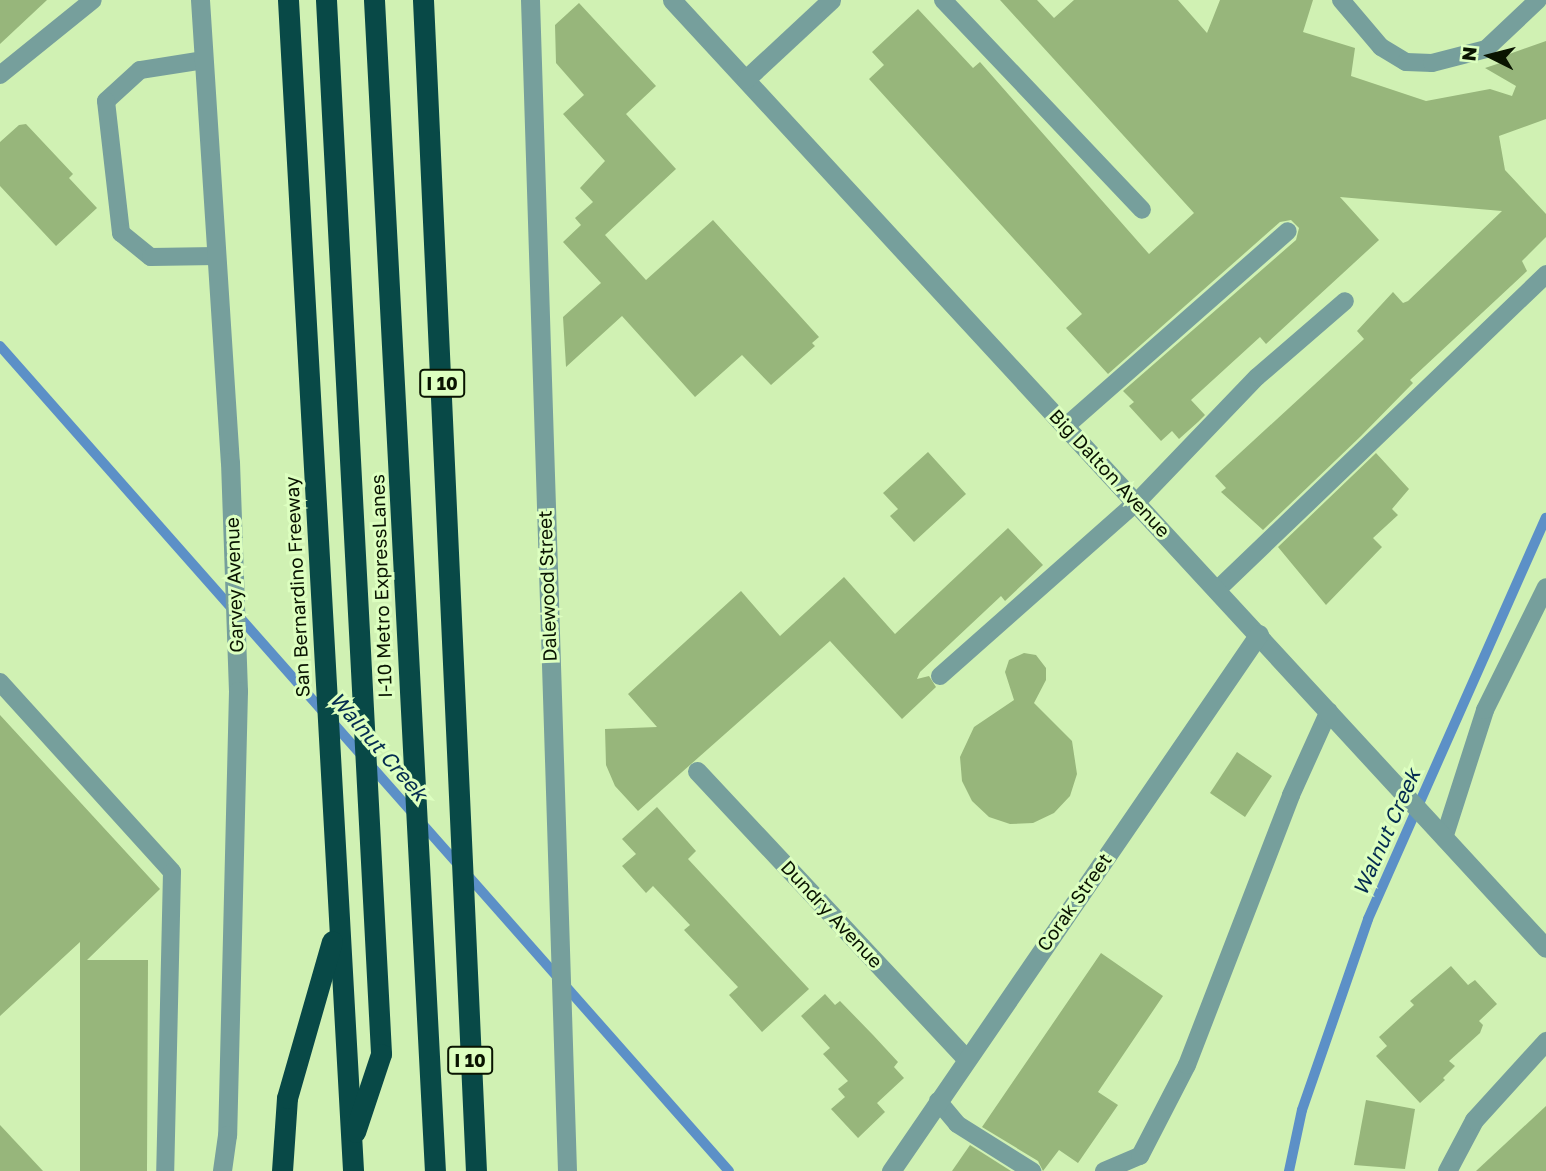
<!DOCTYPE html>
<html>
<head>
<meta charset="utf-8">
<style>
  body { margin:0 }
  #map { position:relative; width:1546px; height:1171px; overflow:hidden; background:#d0f1b3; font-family:"Golos Text",sans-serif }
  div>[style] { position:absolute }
  .stream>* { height:10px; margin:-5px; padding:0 5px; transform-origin:5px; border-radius:5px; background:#5c90c7 }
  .building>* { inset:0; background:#97b67b }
  .service>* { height:18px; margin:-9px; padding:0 9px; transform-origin:9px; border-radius:9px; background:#769f9c }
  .minor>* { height:19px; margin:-9.5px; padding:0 9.5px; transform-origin:9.5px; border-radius:9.5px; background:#769f9c }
  .tertiary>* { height:19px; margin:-9.5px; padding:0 9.5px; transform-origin:9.5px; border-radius:9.5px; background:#769f9c }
  .motorway>* { height:21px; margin:-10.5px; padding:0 10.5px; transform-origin:10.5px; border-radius:10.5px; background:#084947 }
  span { translate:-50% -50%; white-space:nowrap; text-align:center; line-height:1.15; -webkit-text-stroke:6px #ddffc0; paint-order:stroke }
  .shield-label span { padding:2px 5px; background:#ddffc0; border:2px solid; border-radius:5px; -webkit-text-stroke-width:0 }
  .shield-label { font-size:18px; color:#091401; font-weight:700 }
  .street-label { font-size:19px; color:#091401 }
  .water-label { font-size:21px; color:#042c50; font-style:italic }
  .north { position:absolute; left:1455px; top:21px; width:70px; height:70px; -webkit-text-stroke:5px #ddffc0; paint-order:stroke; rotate:276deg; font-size:19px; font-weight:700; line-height:28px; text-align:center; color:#091401 }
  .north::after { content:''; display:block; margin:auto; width:24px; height:32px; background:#091401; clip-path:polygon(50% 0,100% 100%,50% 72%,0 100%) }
</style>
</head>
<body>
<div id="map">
  <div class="stream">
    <div style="left:0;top:346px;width:1101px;rotate:48.54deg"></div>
    <div style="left:1289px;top:1171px;width:62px;rotate:-78deg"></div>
    <div style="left:1302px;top:1110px;width:202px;rotate:-70.9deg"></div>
    <div style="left:1368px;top:919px;width:439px;rotate:-66.1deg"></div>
  </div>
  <div class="building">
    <div style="clip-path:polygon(0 0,47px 0,0 44px)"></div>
    <div style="clip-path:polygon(1000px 0,1037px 0,1054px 18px,1074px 0,1178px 0,1207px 33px,1220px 0,1313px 0,1303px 32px,1355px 48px,1351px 76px,1426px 101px,1490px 89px,1512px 96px,1516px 86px,1485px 68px,1503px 62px,1501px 57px,1546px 41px,1546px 119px,1499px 136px,1505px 170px,1546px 214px,1546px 237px,1522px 261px,1527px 271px,1410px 380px,1413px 383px,1361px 436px,1263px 530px,1221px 492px,1226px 488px,1215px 476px,1364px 339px,1357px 331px,1393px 292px,1403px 303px,1408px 301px,1502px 211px,1340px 197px,1379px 240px,1266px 344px,1260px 337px,1191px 400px,1205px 415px,1198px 422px,1179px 439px,1172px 431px,1161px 441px,1129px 406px,1134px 402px,1123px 391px,1296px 240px,1299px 228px,1291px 220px,1280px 222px,1108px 374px,1066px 328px,1082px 314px,869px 79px,884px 65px,872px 52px,918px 9px,973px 68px,980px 62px,1149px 254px,1194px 213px)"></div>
    <div style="clip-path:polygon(579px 3px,656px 86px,626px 114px,676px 169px,605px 235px,646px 280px,713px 220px,819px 337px,812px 343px,815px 346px,771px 385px,742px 355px,695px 397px,622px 316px,566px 367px,563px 317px,601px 283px,563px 242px,581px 225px,575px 218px,593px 202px,580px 188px,605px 161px,563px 114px,584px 95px,556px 63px,555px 25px)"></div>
    <div style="clip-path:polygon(26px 124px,73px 174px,69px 178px,97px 208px,56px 246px,0 186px,0 142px,19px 125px)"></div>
    <div style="clip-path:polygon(928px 452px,966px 494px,914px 542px,890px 516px,898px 509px,883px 493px)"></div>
    <div style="clip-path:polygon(1376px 453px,1409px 489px,1392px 509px,1398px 515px,1373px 538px,1382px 547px,1326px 605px,1278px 547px)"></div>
    <div style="clip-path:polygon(1008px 528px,1043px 565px,1005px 601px,1001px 596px,920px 672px,917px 679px,929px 676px,936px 687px,902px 719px,830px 641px,638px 811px,615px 786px,606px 765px,605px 729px,657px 727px,628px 694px,741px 591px,780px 636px,844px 577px,895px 634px)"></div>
    <div style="clip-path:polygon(1024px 653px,1036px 655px,1046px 668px,1046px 680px,1034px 703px,1072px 741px,1077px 774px,1070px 796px,1054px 813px,1033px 823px,1010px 824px,989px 817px,972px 801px,962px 781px,960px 757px,974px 727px,1014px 700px,1005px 672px,1009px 660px)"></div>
    <div style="clip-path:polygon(0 715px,160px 889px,87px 960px,148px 960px,147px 1171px,80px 1171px,80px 942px,0 1016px)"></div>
    <div style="clip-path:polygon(1237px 752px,1272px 776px,1245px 817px,1210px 793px)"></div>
    <div style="clip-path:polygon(657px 807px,696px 851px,688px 859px,809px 989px,762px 1032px,729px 995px,738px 987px,684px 930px,690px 925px,653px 886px,646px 893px,622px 866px,636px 854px,622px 839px)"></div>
    <div style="clip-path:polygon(1101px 953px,1163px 996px,1098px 1092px,1118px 1105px,1078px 1163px,1059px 1150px,1043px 1171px,1038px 1161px,982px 1127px)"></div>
    <div style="clip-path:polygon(1451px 966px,1468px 985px,1475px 980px,1497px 1004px,1479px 1021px,1483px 1025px,1480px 1033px,1449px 1061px,1455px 1066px,1443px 1078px,1445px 1080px,1420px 1103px,1376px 1056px,1387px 1046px,1379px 1037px,1414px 1005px,1410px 1001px)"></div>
    <div style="clip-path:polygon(825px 994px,835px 1005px,840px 1001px,873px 1035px,898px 1062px,894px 1067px,904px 1078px,877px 1103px,885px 1112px,858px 1138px,831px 1109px,845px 1097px,838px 1089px,848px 1081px,823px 1054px,830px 1048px,801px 1016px)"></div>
    <div style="clip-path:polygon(1366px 1100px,1415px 1109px,1405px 1169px,1354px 1165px)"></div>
    <div style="clip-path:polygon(1546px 1106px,1546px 1171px,1476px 1171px)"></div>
    <div style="clip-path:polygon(0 1125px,43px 1171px,0 1171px)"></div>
    <div style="clip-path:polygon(970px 1145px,1011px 1171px,952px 1171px)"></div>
  </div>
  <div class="service">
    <div style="left:943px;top:0;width:289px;rotate:46.5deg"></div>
    <div style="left:1341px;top:0;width:62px;rotate:49.6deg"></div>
    <div style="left:1381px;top:47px;width:29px;rotate:31deg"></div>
    <div style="left:1406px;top:62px;width:26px;rotate:2deg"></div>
    <div style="left:1432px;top:63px;width:56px;rotate:-14.5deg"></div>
    <div style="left:1486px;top:49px;width:71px;rotate:-43.3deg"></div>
    <div style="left:204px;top:60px;width:65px;rotate:171.1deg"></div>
    <div style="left:140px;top:70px;width:46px;rotate:137.6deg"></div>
    <div style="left:106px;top:101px;width:133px;rotate:83.5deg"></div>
    <div style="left:121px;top:233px;width:38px;rotate:39deg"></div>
    <div style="left:151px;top:257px;width:65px;rotate:-0.9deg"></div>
    <div style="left:0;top:75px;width:119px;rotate:-38.9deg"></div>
    <div style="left:1066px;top:426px;width:295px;rotate:-41.3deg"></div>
    <div style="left:1218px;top:589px;width:455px;rotate:-43.8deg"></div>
    <div style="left:940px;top:676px;width:263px;rotate:-41.5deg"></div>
    <div style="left:1137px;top:502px;width:173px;rotate:-46.2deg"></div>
    <div style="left:1257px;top:377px;width:116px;rotate:-40.8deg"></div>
    <div style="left:0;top:682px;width:256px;rotate:47.8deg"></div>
    <div style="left:172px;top:872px;width:299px;rotate:91.3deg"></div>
    <div style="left:1444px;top:838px;width:134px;rotate:-72.2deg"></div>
    <div style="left:1485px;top:710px;width:137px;rotate:-63.6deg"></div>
    <div style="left:938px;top:1101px;width:30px;rotate:50deg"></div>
    <div style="left:957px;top:1124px;width:89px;rotate:32.1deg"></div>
    <div style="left:1104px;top:1171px;width:39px;rotate:-23deg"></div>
    <div style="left:1140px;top:1156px;width:102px;rotate:-62.7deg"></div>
    <div style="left:1187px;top:1065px;width:289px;rotate:-68.9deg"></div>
    <div style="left:1291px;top:795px;width:92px;rotate:-65.7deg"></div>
  </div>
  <div class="minor">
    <div style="left:200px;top:0;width:463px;rotate:86.3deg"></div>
    <div style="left:230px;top:462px;width:229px;rotate:88deg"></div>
    <div style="left:238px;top:691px;width:444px;rotate:91.4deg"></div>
    <div style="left:227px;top:1135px;width:36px;rotate:98deg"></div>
    <div style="left:672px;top:0;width:1289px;rotate:47.33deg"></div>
    <div style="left:746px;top:79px;width:116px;rotate:-42.9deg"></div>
    <div style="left:697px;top:771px;width:393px;rotate:46.9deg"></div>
    <div style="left:891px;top:1171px;width:651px;rotate:-55.58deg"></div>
    <div style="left:1447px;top:1171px;width:58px;rotate:-62.1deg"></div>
    <div style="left:1474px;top:1120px;width:107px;rotate:-47.7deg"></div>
  </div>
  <div class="tertiary">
    <div style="left:530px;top:0;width:1172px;rotate:88.19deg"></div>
  </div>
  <div class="motorway">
    <div style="left:288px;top:0;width:1173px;rotate:86.82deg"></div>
    <div style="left:326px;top:0;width:1055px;rotate:87.01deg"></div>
    <div style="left:381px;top:1054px;width:82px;rotate:108.4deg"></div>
    <div style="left:374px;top:0;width:1173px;rotate:87.02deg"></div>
    <div style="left:423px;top:0;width:1172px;rotate:87.41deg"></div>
    <div style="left:282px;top:1171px;width:73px;rotate:-86.1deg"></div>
    <div style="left:287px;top:1098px;width:163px;rotate:-74deg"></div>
  </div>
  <div class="shield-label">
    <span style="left:442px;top:383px">I 10</span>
    <span style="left:470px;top:1060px">I 10</span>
  </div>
  <div class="street-label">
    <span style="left:1110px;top:473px;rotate:47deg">Big Dalton Avenue</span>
    <span style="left:234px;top:585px;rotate:-92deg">Garvey Avenue</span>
    <span style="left:381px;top:586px;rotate:-92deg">I-10 Metro ExpressLanes</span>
    <span style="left:547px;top:586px;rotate:-92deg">Dalewood Street</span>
    <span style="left:297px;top:587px;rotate:-93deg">San Bernardino Freeway</span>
    <span style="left:1074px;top:902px;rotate:-55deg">Corak Street</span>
    <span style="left:832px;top:914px;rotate:47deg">Dundry Avenue</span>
  </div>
  <div class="water-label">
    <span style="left:379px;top:746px;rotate:49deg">Walnut Creek</span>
    <span style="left:1386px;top:832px;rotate:-66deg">Walnut Creek</span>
  </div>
  <div class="north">N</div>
</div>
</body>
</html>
